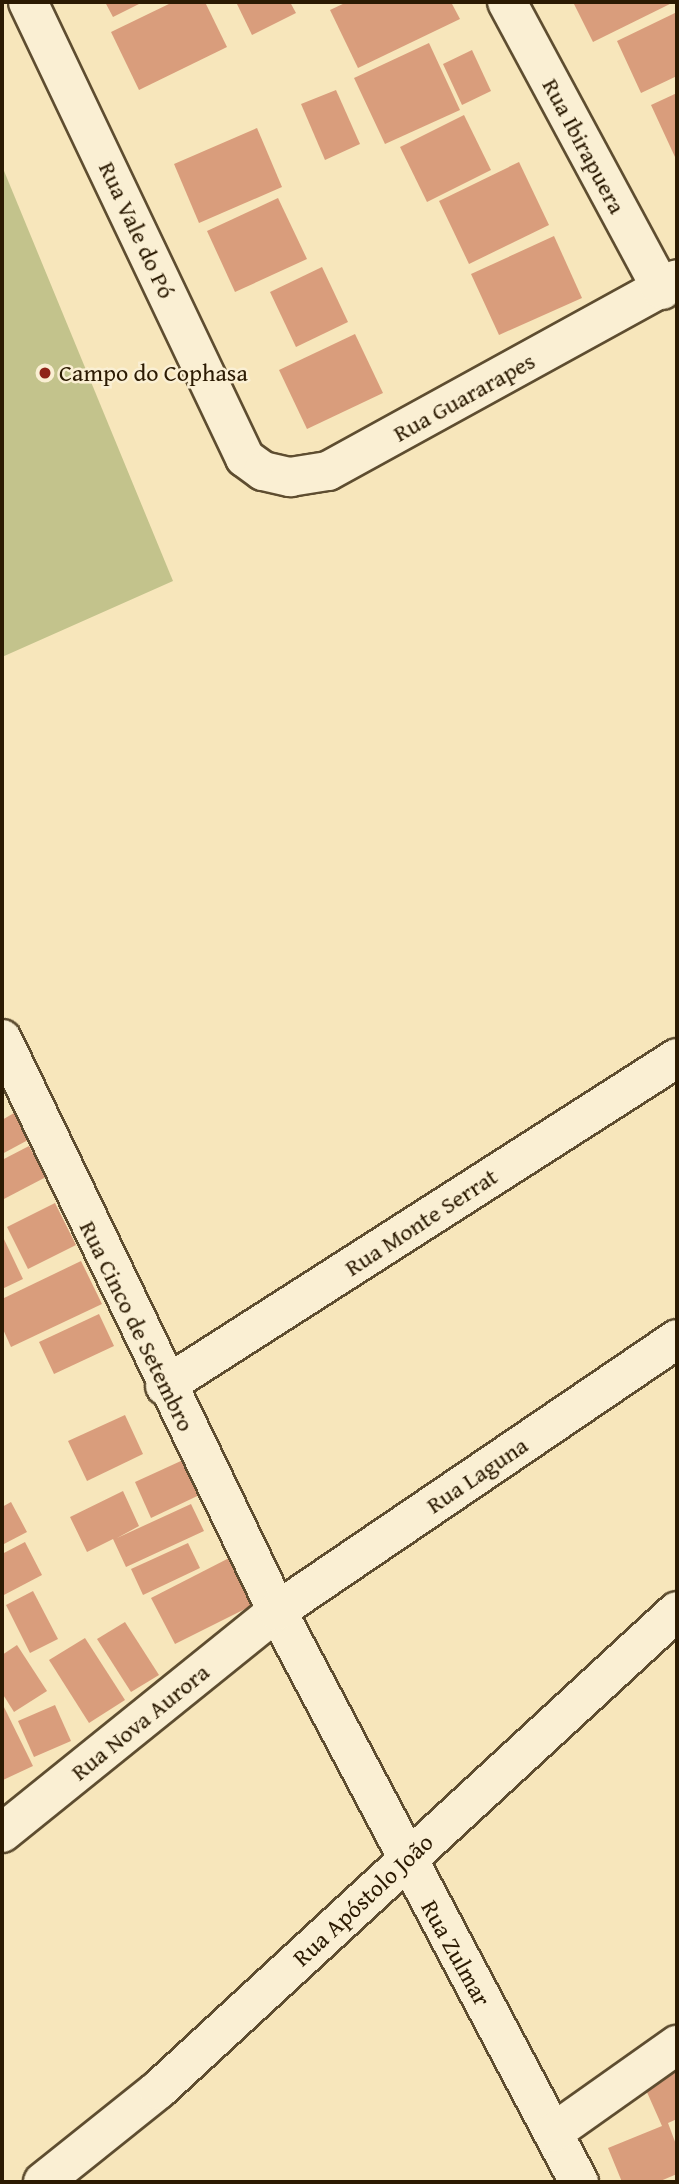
<!DOCTYPE html>
<html>
<head>
<meta charset="utf-8">
<style>
  body { margin:0 }
  #map { position:relative; width:679px; height:2184px; overflow:hidden; background:#f7e6bb; font-family:"Gentium Book Plus",serif }
  div>[style] { position:absolute }
  .green>* { inset:0; background:#c3c38c }
  .building>* { inset:0; background:#d99d7c }
  .roads { filter:drop-shadow(2px 0 #5e4d30) drop-shadow(-2px 0 #5e4d30) drop-shadow(0 2px #5e4d30) drop-shadow(0 -2px #5e4d30) }
  .street>* { height:38px; margin:-19px; padding:0 19px; transform-origin:19px; border-radius:19px; background:#faefd3 }
  .dots>* { width:19px; height:19px; translate:-50% -50%; box-sizing:border-box; border:4px solid #faefd3; border-radius:50% }
  span { translate:-50% -50%; white-space:nowrap; text-align:center; line-height:1.15; -webkit-text-stroke:5px #faefd3; paint-order:stroke }
  .street-label { font-size:24px; color:#2b1a02 }
  .poi-label { font-size:24px; color:#2b1a02 }
  .left { translate:0 -50%; text-align:left }
  .frame { position:absolute; inset:0; border:4px solid #2b1a02; pointer-events:none }
</style>
</head>
<body>
<div id="map">
  <div class="green">
    <div style="clip-path:polygon(2px 166px,173px 581px,2px 657px)"></div>
  </div>
  <div class="building">
    <div style="clip-path:polygon(105px 2px,143px 2px,113px 17px)"></div>
    <div style="clip-path:polygon(173px 2px,205px 2px,227px 47px,139px 90px,111px 32px)"></div>
    <div style="clip-path:polygon(236px 2px,290px 2px,296px 13px,252px 35px)"></div>
    <div style="clip-path:polygon(347px 2px,451px 2px,460px 19px,358px 68px,330px 10px)"></div>
    <div style="clip-path:polygon(573px 2px,674px 2px,593px 42px)"></div>
    <div style="clip-path:polygon(677px 12px,677px 76px,641px 93px,617px 41px)"></div>
    <div style="clip-path:polygon(429px 43px,460px 110px,385px 144px,354px 78px)"></div>
    <div style="clip-path:polygon(472px 50px,491px 91px,462px 105px,443px 64px)"></div>
    <div style="clip-path:polygon(336px 90px,360px 144px,325px 160px,301px 104px)"></div>
    <div style="clip-path:polygon(677px 93px,677px 156px,675px 157px,651px 105px)"></div>
    <div style="clip-path:polygon(464px 115px,491px 170px,427px 202px,400px 147px)"></div>
    <div style="clip-path:polygon(257px 128px,282px 187px,199px 223px,174px 164px)"></div>
    <div style="clip-path:polygon(519px 162px,549px 225px,469px 264px,439px 201px)"></div>
    <div style="clip-path:polygon(278px 198px,307px 259px,235px 292px,207px 231px)"></div>
    <div style="clip-path:polygon(554px 236px,582px 298px,499px 335px,471px 274px)"></div>
    <div style="clip-path:polygon(322px 267px,348px 322px,296px 347px,270px 292px)"></div>
    <div style="clip-path:polygon(355px 334px,383px 393px,307px 429px,279px 370px)"></div>
    <div style="clip-path:polygon(14px 1113px,28px 1140px,2px 1154px,2px 1120px)"></div>
    <div style="clip-path:polygon(29px 1146px,46px 1177px,2px 1200px,2px 1160px)"></div>
    <div style="clip-path:polygon(55px 1203px,76px 1245px,28px 1269px,7px 1227px)"></div>
    <div style="clip-path:polygon(2px 1235px,23px 1279px,2px 1289px)"></div>
    <div style="clip-path:polygon(81px 1261px,102px 1304px,11px 1347px,2px 1327px,2px 1299px)"></div>
    <div style="clip-path:polygon(99px 1314px,114px 1346px,54px 1374px,39px 1342px)"></div>
    <div style="clip-path:polygon(125px 1415px,143px 1454px,87px 1481px,68px 1441px)"></div>
    <div style="clip-path:polygon(194px 1455px,210px 1490px,151px 1518px,135px 1482px)"></div>
    <div style="clip-path:polygon(123px 1491px,139px 1526px,117px 1538px,191px 1504px,204px 1531px,126px 1567px,113px 1539px,87px 1552px,70px 1517px)"></div>
    <div style="clip-path:polygon(11px 1502px,27px 1532px,2px 1545px,2px 1507px)"></div>
    <div style="clip-path:polygon(25px 1542px,42px 1575px,2px 1596px,2px 1554px)"></div>
    <div style="clip-path:polygon(188px 1543px,200px 1568px,143px 1595px,131px 1569px)"></div>
    <div style="clip-path:polygon(233px 1556px,257px 1603px,175px 1644px,151px 1598px)"></div>
    <div style="clip-path:polygon(33px 1591px,58px 1639px,30px 1653px,6px 1605px)"></div>
    <div style="clip-path:polygon(125px 1622px,159px 1675px,131px 1692px,97px 1639px)"></div>
    <div style="clip-path:polygon(85px 1638px,125px 1700px,89px 1723px,49px 1660px)"></div>
    <div style="clip-path:polygon(17px 1645px,47px 1691px,14px 1712px,2px 1693px,2px 1655px)"></div>
    <div style="clip-path:polygon(2px 1703px,33px 1766px,3px 1780px,2px 1777px)"></div>
    <div style="clip-path:polygon(55px 1705px,71px 1741px,34px 1757px,18px 1721px)"></div>
    <div style="clip-path:polygon(675px 2065px,677px 2119px,668px 2123px,677px 2147px,677px 2174px,658px 2182px,622px 2182px,608px 2148px,662px 2126px,642px 2081px)"></div>
  </div>
  <div class="roads">
    <div class="street">
      <div style="left:28px;top:2px;width:505px;rotate:64.55deg"></div>
      <div style="left:245px;top:458px;width:22px;rotate:36deg"></div>
      <div style="left:263px;top:471px;width:28px;rotate:13deg"></div>
      <div style="left:290px;top:477px;width:38px;rotate:-9deg"></div>
      <div style="left:328px;top:471px;width:398px;rotate:-28.8deg"></div>
      <div style="left:507px;top:2px;width:327px;rotate:61.7deg"></div>
      <div style="left:2px;top:1039px;width:635px;rotate:64.32deg"></div>
      <div style="left:277px;top:1611px;width:646px;rotate:62.13deg"></div>
      <div style="left:165px;top:1386px;width:608px;rotate:-32.64deg"></div>
      <div style="left:2px;top:1833px;width:353px;rotate:-38.9deg"></div>
      <div style="left:277px;top:1611px;width:484px;rotate:-34.2deg"></div>
      <div style="left:554px;top:2132px;width:151px;rotate:-35.3deg"></div>
      <div style="left:43px;top:2182px;width:147px;rotate:-38.7deg"></div>
      <div style="left:158px;top:2090px;width:706px;rotate:-42.7deg"></div>
    </div>
  </div>
  <div class="dots">
    <div style="left:45px;top:373px;background:#8f2418"></div>
  </div>
  <div class="street-label">
    <span style="left:584px;top:146px;rotate:62deg">Rua Ibirapuera</span>
    <span style="left:137px;top:230px;rotate:65deg">Rua Vale do Pó</span>
    <span style="left:464px;top:397px;rotate:-29deg">Rua Guararapes</span>
    <span style="left:421px;top:1222px;rotate:-33deg">Rua Monte Serrat</span>
    <span style="left:137px;top:1326px;rotate:64deg">Rua Cinco de Setembro</span>
    <span style="left:477px;top:1475px;rotate:-34deg">Rua Laguna</span>
    <span style="left:140px;top:1722px;rotate:-39deg">Rua Nova Aurora</span>
    <span style="left:363px;top:1900px;rotate:-43deg">Rua Apóstolo João</span>
    <span style="left:456px;top:1953px;rotate:61deg">Rua Zulmar</span>
  </div>
  <div class="poi-label">
    <span class="left" style="left:59px;top:373px">Campo do Cophasa</span>
  </div>
  <div class="frame"></div>
</div>
</body>
</html>
